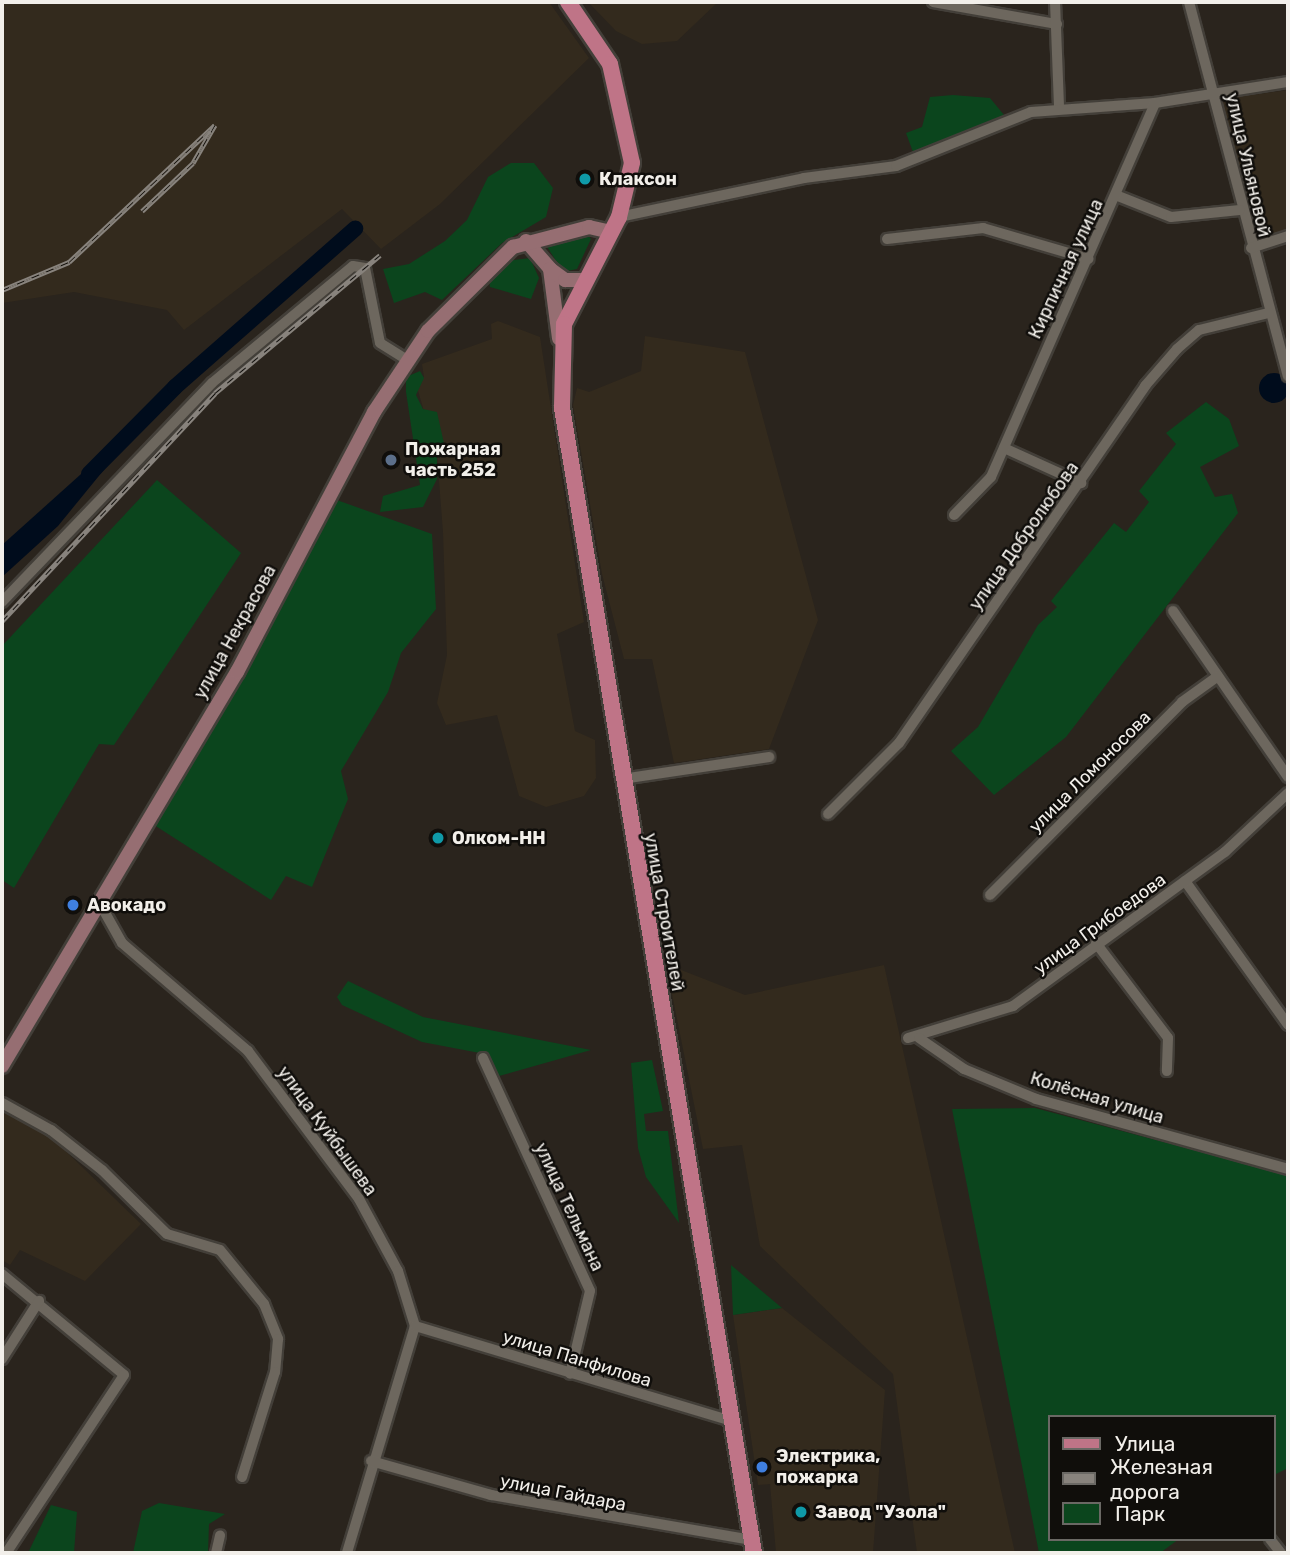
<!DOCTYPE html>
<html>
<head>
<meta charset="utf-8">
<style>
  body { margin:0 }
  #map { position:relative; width:1290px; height:1555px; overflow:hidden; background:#2a241d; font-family:Rubik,sans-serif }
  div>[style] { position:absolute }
  .built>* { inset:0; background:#332a1d }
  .green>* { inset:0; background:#0b451d }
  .water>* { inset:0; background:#000c1c }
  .round { border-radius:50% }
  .river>* { height:16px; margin:-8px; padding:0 8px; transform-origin:8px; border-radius:8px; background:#000c1c }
  .roads { filter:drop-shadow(2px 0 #433f39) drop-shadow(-2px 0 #433f39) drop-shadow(0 2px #433f39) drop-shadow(0 -2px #433f39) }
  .street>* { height:10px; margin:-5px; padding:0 5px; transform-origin:5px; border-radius:5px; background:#6d675e }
  .secondary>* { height:14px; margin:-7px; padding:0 7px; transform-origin:7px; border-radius:7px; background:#966e72 }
  .primary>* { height:16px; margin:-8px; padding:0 8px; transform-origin:8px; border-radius:8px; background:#bf7487 }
  .rail>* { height:5px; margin-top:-2.5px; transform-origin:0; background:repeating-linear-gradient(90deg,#100e0b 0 8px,#88837d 0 16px); box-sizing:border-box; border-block:2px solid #88837d }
  .dots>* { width:19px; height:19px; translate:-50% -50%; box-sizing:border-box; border:4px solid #100e0b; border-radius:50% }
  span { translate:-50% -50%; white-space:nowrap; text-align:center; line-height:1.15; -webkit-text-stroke:5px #100e0b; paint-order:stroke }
  .street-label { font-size:18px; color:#f2efea }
  .poi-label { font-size:18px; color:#f2efea; font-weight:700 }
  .left { translate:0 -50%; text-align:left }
  .frame { position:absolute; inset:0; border:4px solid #f2efea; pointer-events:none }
  .legend { position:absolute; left:1048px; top:1415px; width:228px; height:126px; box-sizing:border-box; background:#100e0b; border:2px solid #6a6864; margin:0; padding:9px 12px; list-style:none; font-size:21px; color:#f2efea }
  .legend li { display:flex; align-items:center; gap:14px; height:35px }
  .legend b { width:35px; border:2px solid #6a6864 }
</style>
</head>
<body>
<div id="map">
  <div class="built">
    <div style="clip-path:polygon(2px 2px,549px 2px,589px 58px,440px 204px,381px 249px,342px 209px,184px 330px,167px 310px,74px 292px,2px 303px)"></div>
    <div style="clip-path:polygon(588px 2px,718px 2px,677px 41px,642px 44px,616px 31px)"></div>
    <div style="clip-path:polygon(1288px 90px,1288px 231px,1258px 241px,1222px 99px)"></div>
    <div style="clip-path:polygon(498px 321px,540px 337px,584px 622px,557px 634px,575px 731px,595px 740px,596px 778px,584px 796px,546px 807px,519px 796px,497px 715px,446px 725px,437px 703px,447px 655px,443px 532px,437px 455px,416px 384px,424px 377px,422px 364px,492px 339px,491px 324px)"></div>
    <div style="clip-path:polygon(645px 336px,745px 352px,818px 620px,769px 749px,674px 763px,652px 659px,624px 659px,602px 574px,573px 405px,577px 388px,589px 392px,641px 371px)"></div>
    <div style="clip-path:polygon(666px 964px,745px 995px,884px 965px,1015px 1553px,917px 1553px,893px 1374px,760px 1246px,742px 1145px,703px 1149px)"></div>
    <div style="clip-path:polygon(2px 1112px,50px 1136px,141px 1224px,85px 1281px,20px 1250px,10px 1265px,2px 1260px)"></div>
    <div style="clip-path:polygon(782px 1308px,885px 1390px,873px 1553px,776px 1553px,770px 1484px,758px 1485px,733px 1315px)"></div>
  </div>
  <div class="green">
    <div style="clip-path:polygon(953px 95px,990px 98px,1004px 115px,913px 152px,906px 133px,922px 127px,930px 97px)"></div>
    <div style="clip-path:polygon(511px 163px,534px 163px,553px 188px,546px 217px,502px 243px,442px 300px,425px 292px,394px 303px,383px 269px,409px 264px,445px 241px,467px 220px,488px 177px)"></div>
    <div style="clip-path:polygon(587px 234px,591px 239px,577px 269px,563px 272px,546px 245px)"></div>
    <div style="clip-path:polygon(530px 258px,539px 278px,531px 299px,490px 287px,489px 277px,506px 261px)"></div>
    <div style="clip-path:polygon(420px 371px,424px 378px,416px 395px,423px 409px,437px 412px,445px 448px,437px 455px,437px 479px,423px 507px,380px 512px,383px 496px,420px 485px,406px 392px,406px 377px)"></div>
    <div style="clip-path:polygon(1206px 402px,1229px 419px,1239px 446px,1200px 467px,1215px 497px,1232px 494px,1238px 513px,1066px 737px,994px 795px,951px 751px,978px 727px,1038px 625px,1057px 607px,1051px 601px,1114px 523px,1126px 532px,1149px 502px,1139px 491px,1176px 444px,1166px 433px)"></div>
    <div style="clip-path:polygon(157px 480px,241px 553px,114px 745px,99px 744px,14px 888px,2px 880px,2px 646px)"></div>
    <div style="clip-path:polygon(334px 499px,432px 534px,436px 609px,401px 653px,388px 692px,341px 771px,348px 799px,312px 887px,286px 876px,271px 900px,151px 823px,265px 634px)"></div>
    <div style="clip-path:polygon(348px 981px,423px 1017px,591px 1050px,499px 1076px,485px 1054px,422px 1042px,342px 1005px,337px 997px)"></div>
    <div style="clip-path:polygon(652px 1060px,663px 1111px,644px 1114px,646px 1131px,668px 1131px,679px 1223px,646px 1177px,638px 1148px,631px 1063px)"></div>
    <div style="clip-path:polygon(1035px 1108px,1288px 1175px,1288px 1468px,1274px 1475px,1274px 1417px,1050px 1417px,1050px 1539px,1179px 1539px,1160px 1553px,1039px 1553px,952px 1109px)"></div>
    <div style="clip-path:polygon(731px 1265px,763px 1292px,782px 1308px,733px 1315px)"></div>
    <div style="clip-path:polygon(159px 1503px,225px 1514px,209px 1524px,208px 1553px,133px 1553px,142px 1511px)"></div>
    <div style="clip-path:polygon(51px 1505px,77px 1512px,74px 1553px,28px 1553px)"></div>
  </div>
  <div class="water">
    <div class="round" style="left:1259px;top:373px;width:30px;height:30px"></div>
    <div style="clip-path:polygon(100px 457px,107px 466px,58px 526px,2px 577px,2px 545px)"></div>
  </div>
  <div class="river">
    <div style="left:89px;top:474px;width:122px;rotate:-45.3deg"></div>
    <div style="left:175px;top:387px;width:240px;rotate:-41.3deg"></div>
  </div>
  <div class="roads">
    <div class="street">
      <div style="left:933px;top:2px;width:126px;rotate:10.1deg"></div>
      <div style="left:1055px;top:2px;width:106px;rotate:87.8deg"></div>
      <div style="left:1189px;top:2px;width:387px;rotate:75.2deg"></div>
      <div style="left:1118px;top:196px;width:57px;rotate:21.6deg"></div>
      <div style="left:1171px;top:217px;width:69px;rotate:-5.8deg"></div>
      <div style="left:619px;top:217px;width:189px;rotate:-11.9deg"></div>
      <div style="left:804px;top:178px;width:93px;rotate:-7.4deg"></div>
      <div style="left:896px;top:166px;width:145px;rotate:-21.8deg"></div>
      <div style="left:1031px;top:112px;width:124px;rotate:-4.2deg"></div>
      <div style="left:1155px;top:103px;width:135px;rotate:-9deg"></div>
      <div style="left:887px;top:239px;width:97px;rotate:-6.5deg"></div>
      <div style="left:983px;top:228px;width:110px;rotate:16.3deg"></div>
      <div style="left:1251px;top:248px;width:39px;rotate:-18deg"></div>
      <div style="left:1004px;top:448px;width:85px;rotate:24.4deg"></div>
      <div style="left:954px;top:515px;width:53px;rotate:-45.8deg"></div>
      <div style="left:991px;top:477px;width:408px;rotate:-66.3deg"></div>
      <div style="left:2px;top:602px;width:303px;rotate:-46.2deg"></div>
      <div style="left:212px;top:383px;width:183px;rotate:-39.7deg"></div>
      <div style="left:353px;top:266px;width:12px;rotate:9deg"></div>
      <div style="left:365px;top:268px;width:76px;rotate:78.7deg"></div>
      <div style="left:380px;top:343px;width:34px;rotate:32deg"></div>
      <div style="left:1173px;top:611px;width:202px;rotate:55.3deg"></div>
      <div style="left:622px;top:779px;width:149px;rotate:-8.5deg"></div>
      <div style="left:828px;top:814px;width:100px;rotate:-45deg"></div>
      <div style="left:899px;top:743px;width:434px;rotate:-55.4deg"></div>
      <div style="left:1145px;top:386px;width:49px;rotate:-49.1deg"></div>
      <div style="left:1177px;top:349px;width:29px;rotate:-41deg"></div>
      <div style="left:1199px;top:330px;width:72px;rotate:-13.7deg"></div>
      <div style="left:1185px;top:881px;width:177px;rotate:54.4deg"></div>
      <div style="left:990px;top:895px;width:272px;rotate:-45.1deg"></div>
      <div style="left:1182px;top:702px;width:44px;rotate:-35.8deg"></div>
      <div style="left:99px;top:902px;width:47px;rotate:60.7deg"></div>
      <div style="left:122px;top:943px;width:166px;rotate:40.6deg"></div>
      <div style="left:248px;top:1051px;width:185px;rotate:53.1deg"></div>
      <div style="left:359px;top:1199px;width:82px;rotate:61.6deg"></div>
      <div style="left:398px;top:1271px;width:58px;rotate:72.8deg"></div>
      <div style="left:415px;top:1326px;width:237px;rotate:106.7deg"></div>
      <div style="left:1096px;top:943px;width:119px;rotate:52.8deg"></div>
      <div style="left:1168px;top:1038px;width:33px;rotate:92deg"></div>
      <div style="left:908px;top:1038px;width:110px;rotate:-16.9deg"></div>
      <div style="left:1013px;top:1006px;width:262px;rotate:-36deg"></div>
      <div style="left:1225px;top:852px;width:86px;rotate:-43.1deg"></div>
      <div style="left:919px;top:1038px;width:55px;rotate:34.6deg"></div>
      <div style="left:964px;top:1069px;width:78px;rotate:22.6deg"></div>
      <div style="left:1036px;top:1099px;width:262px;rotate:15.5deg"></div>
      <div style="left:483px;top:1058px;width:256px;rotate:65.3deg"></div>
      <div style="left:590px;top:1291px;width:85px;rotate:103.5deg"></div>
      <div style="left:2px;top:1103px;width:56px;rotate:28.9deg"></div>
      <div style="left:51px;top:1130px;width:65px;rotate:38.1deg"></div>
      <div style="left:102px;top:1170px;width:91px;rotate:44.6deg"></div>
      <div style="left:167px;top:1234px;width:55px;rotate:16.8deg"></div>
      <div style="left:220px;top:1250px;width:70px;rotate:50.8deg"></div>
      <div style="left:264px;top:1304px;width:38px;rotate:68deg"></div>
      <div style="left:278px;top:1339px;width:33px;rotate:95deg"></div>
      <div style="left:275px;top:1372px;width:110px;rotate:107.4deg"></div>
      <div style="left:2px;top:1274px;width:158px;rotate:39.6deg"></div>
      <div style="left:124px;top:1375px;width:214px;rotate:123.5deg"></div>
      <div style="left:415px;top:1326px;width:330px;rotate:16.7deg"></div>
      <div style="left:2px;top:1359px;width:69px;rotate:-57.5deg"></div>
      <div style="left:371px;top:1461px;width:125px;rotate:15.8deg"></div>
      <div style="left:491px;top:1495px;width:264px;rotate:9.8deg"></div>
      <div style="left:1270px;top:1539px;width:18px;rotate:52deg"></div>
      <div style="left:216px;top:1553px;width:18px;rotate:-77deg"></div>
    </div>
    <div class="secondary">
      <div style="left:526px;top:241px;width:37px;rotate:49deg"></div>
      <div style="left:550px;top:269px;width:70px;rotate:82.6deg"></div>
      <div style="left:550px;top:269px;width:19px;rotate:36deg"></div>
      <div style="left:565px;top:280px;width:18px"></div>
      <div style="left:2px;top:1066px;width:459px;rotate:-59.2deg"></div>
      <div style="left:237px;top:672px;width:294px;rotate:-62.2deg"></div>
      <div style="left:374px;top:412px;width:97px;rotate:-56.3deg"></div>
      <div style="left:428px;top:331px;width:120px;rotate:-44.7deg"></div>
      <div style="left:513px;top:247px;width:79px;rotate:-14.7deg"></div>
      <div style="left:589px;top:227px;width:23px;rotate:13deg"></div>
    </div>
    <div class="primary">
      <div style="left:568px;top:2px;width:75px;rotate:55.9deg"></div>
      <div style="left:610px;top:64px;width:101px;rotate:77.5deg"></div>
      <div style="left:632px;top:163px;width:56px;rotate:103.5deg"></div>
      <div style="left:619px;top:217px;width:120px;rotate:117.2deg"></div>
      <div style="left:564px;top:324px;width:84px;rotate:91.4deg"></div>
      <div style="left:562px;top:408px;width:1161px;rotate:80.48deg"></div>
    </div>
  </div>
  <div class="rail">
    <div style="left:2px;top:290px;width:73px;rotate:-22.7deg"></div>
    <div style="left:69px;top:262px;width:200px;rotate:-43.2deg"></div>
    <div style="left:215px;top:125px;width:44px;rotate:120.1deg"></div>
    <div style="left:193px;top:163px;width:70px;rotate:136.7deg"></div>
    <div style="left:2px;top:621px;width:312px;rotate:-46.9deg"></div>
    <div style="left:215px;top:393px;width:215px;rotate:-39.9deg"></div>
  </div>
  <div class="dots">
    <div style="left:585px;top:179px;background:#0f9aa8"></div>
    <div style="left:391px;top:460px;background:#5c6f8a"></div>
    <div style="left:438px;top:838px;background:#0f9aa8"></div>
    <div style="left:73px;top:905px;background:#3f7fe0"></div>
    <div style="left:762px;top:1467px;background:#3f7fe0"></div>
    <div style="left:801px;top:1512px;background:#0f9aa8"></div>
  </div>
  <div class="street-label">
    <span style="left:1248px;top:165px;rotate:77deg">улица Ульяновой</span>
    <span style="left:1066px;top:269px;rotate:-65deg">Кирпичная улица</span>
    <span style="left:1024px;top:536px;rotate:-55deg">улица Добролюбова</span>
    <span style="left:235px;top:632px;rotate:-61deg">улица Некрасова</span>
    <span style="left:1090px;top:772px;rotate:-45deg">улица Ломоносова</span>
    <span style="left:664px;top:912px;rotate:80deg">улица Строителей</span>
    <span style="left:1100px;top:924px;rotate:-36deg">улица Грибоедова</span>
    <span style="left:1097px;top:1098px;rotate:17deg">Колёсная улица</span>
    <span style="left:327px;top:1131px;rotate:54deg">улица Куйбышева</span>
    <span style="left:569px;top:1207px;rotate:65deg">улица Тельмана</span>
    <span style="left:577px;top:1359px;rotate:17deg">улица Панфилова</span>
    <span style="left:563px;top:1493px;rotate:11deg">улица Гайдара</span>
  </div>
  <div class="poi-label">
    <span class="left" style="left:599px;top:179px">Клаксон</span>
    <span class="left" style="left:405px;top:460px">Пожарная<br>часть 252</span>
    <span class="left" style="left:452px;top:838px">Олком-НН</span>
    <span class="left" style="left:87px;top:905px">Авокадо</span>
    <span class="left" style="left:776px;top:1467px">Электрика,<br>пожарка</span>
    <span class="left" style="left:815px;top:1512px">Завод "Узола"</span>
  </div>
  <div class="frame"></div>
  <ul class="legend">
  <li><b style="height:9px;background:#bf7487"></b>Улица</li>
  <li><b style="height:9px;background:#88837d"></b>Железная дорога</li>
  <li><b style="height:19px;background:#0b451d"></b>Парк</li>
  </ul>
</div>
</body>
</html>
